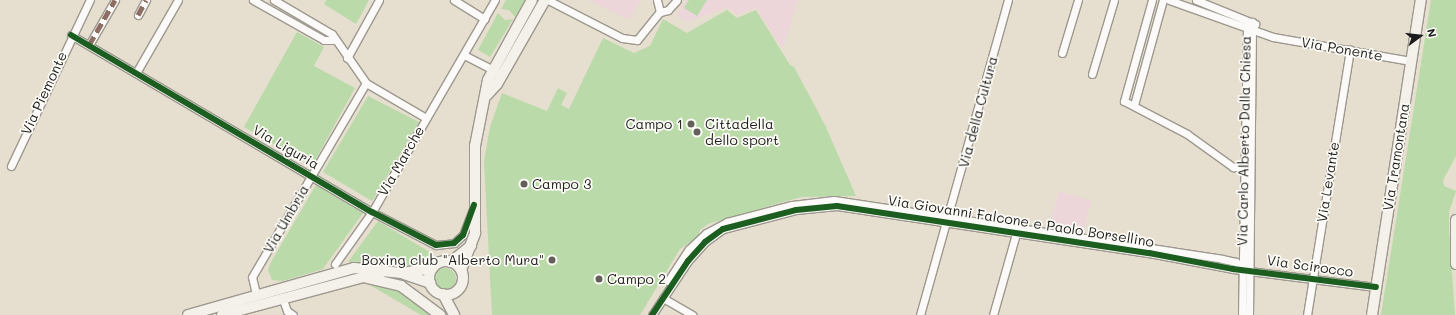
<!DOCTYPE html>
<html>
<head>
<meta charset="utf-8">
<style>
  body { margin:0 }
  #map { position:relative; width:1456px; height:315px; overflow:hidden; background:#e6dece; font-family:Mali,sans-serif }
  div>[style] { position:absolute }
  .built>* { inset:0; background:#ecd6da }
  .green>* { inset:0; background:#badaaa }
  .round { border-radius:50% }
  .roads { filter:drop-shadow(1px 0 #9d988f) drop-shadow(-1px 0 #9d988f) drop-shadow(0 1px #9d988f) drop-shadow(0 -1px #9d988f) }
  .street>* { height:7px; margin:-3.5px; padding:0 3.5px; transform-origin:3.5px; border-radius:3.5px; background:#fbfaf8 }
  .secondary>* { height:10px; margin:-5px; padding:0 5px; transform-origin:5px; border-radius:5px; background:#f4f1ea }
  .secondary>.ring { margin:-5px; padding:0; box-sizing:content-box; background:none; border:10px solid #f4f1ea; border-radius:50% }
  .quiet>* { height:5px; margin-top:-2.5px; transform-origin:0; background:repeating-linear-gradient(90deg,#8d6e63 0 10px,transparent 0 15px) }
  .cycleway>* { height:6px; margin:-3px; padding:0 3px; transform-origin:3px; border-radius:3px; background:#1b5e20 }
  .dots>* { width:11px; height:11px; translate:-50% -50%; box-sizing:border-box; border:2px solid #fdfcf7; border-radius:50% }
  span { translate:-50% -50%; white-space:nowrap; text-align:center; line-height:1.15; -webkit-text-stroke:3.5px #fdfcf7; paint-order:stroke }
  .street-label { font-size:14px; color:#1c1c1c }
  .poi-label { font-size:14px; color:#1c1c1c }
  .right { translate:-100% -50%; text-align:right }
  .left { translate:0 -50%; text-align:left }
  .north { position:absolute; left:1400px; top:16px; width:40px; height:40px; -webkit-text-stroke:3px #fdfcf7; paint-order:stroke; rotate:75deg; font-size:11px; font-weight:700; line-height:16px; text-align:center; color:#1c1c1c }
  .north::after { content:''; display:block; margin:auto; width:14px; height:18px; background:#1c1c1c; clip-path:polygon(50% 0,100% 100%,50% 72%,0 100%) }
</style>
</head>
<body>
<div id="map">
  <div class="built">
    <div style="clip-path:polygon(588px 0,641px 0,629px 20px)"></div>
    <div style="clip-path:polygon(686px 0,798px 0,783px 49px,756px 8px,736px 15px,728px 7px,688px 22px,676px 16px)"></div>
    <div style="clip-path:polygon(1059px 191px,1091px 201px,1083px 236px,1048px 230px)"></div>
  </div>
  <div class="green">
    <div style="clip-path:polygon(326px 0,369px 0,356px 24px,324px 4px)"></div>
    <div style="clip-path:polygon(506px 0,525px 0,515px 17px,509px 10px,501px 9px)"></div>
    <div style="clip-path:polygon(689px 0,707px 0,697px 16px,684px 8px)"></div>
    <div style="clip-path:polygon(1431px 0,1456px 0,1456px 156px,1443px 180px,1444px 186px,1456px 191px,1449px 212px,1449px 230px,1455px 315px,1381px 315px)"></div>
    <div style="clip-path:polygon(727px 10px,737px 18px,756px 10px,790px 65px,794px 67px,825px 125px,856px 196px,801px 197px,708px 224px,700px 230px,698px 237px,680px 249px,640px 315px,492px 315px,484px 161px,490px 127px,502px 93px,547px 111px,558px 88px,567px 93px,561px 105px,569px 109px,603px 38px,634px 53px,650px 46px,663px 19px,687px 33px)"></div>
    <div style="clip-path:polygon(498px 13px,505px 20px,513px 19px,490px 57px,478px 50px)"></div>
    <div style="clip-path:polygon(297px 32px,324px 47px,314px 66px,355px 88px,312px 166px,244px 127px)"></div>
    <div style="clip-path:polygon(368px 96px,419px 122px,372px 201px,323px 172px)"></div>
    <div style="clip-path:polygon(316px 185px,363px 213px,323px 269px,283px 281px,272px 280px,268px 270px,271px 262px)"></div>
    <div style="clip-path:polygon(378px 221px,433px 254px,432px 257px,409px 266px,386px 261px,348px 262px)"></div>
    <div class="round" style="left:434px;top:268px;width:22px;height:22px"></div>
    <div style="clip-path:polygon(370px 285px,396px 289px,436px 315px,421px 315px)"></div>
  </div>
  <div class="roads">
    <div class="street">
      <div style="left:253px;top:0;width:81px;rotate:29.4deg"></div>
      <div style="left:324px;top:40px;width:9px"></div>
      <div style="left:274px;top:0;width:67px;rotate:30.4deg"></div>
      <div style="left:332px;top:34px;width:60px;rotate:55.2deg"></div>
      <div style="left:366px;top:83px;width:69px;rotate:30.3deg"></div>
      <div style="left:454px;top:0;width:36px;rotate:32deg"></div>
      <div style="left:548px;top:0;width:83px;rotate:27.2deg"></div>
      <div style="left:622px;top:38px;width:15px;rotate:8deg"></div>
      <div style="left:637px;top:40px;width:36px;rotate:-51deg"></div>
      <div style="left:657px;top:0;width:12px;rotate:76deg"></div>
      <div style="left:1152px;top:0;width:105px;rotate:105.5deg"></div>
      <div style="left:1124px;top:101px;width:71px;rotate:27.6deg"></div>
      <div style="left:1187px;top:134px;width:57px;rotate:35.7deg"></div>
      <div style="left:1233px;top:167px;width:11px"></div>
      <div style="left:1169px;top:0;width:110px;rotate:19.6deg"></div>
      <div style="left:1273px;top:37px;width:140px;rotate:9.9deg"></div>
      <div style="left:1196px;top:0;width:64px;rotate:22.1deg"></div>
      <div style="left:660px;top:12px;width:8px;rotate:-14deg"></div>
      <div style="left:668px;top:10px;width:13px;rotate:-48deg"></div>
      <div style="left:138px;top:15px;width:17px;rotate:-62deg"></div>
      <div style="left:71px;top:35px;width:349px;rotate:30.5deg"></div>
      <div style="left:372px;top:212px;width:72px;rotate:27.3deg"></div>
      <div style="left:436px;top:245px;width:18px;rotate:-6deg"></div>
      <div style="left:454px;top:243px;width:12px;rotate:-42deg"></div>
      <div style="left:463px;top:235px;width:26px;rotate:-69deg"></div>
      <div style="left:89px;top:45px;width:52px;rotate:-60deg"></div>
      <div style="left:1062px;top:53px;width:55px;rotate:-73.2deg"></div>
      <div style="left:464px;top:55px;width:36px;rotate:27deg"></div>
      <div style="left:347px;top:58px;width:66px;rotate:-61.1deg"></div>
      <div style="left:136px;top:73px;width:84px;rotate:-60.1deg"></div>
      <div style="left:1092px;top:74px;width:77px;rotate:-73.4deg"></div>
      <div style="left:1134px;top:105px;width:109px;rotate:-74.6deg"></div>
      <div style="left:11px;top:166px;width:184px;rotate:-64.6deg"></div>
      <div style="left:335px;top:264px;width:64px;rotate:-54.6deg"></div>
      <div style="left:372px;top:212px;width:245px;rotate:-59.9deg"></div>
      <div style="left:668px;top:281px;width:38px;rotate:-57deg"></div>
      <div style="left:689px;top:249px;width:23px;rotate:-43deg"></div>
      <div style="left:706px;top:233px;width:24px;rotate:-28deg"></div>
      <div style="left:727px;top:222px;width:67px;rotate:-14.7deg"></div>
      <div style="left:792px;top:205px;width:42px;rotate:-6.8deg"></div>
      <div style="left:834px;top:200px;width:392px;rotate:8.6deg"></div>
      <div style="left:1222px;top:259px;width:14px;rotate:12deg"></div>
      <div style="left:1236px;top:262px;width:8px;rotate:50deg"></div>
      <div style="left:256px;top:294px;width:17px;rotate:-103deg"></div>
      <div style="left:252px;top:277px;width:225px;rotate:-59.6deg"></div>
      <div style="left:282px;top:297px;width:15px;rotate:70deg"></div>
      <div style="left:287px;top:311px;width:7px;rotate:34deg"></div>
      <div style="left:663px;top:298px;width:34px;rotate:30deg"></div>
      <div style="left:652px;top:315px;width:65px;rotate:-56.3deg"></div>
      <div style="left:688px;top:261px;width:25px;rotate:-48deg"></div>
      <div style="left:705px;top:242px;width:22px;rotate:-36deg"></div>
      <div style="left:723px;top:229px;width:75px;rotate:-14.6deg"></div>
      <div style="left:796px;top:210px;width:41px;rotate:-5.6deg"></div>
      <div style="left:837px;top:206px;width:316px;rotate:8.6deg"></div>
      <div style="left:1149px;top:253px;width:86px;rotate:10.8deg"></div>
      <div style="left:1233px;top:269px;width:144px;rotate:7.2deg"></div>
      <div style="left:920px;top:315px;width:327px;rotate:-74.4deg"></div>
      <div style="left:993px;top:315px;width:88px;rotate:-74.2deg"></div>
      <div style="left:1242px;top:315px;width:287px;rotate:-89deg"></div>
      <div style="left:1247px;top:28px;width:8px;rotate:-50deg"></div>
      <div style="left:1249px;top:315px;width:293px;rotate:-89.4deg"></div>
      <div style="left:1307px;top:315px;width:269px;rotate:-80.8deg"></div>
    </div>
    <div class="secondary">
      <div style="left:487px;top:95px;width:15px;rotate:-48deg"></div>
      <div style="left:497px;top:84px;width:97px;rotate:-60.3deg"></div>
      <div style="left:1456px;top:220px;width:44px;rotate:90deg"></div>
      <div class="ring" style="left:429px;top:261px;width:24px;height:24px"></div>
      <div style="left:451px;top:262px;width:26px;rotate:-39deg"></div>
      <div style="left:461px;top:270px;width:40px;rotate:-69deg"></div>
      <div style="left:475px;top:233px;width:87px;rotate:-90deg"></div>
      <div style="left:475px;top:146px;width:67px;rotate:-78.9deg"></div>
      <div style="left:488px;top:80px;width:91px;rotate:-61.2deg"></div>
      <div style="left:404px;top:274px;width:28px;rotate:19deg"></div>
      <div style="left:367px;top:278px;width:35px;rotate:13deg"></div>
      <div style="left:401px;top:286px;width:49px;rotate:36.6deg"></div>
      <div style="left:443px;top:294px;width:24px;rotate:62deg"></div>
      <div style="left:188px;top:315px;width:173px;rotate:-15.8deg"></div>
      <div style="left:354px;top:268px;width:48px;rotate:5.9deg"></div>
      <div style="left:402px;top:273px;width:31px;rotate:-9deg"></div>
      <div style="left:222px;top:315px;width:166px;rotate:-15deg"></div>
      <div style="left:1372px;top:315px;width:319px;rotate:-81.2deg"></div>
    </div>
  </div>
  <div class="quiet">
    <div style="left:138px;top:15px;width:17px;rotate:-62deg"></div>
    <div style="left:89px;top:45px;width:52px;rotate:-60deg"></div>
  </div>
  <div class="cycleway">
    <div style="left:71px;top:35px;width:349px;rotate:30.5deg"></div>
    <div style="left:372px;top:212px;width:72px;rotate:27.3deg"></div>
    <div style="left:436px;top:245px;width:18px;rotate:-6deg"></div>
    <div style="left:454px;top:243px;width:12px;rotate:-42deg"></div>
    <div style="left:463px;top:235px;width:32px;rotate:-70deg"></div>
    <div style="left:652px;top:315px;width:65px;rotate:-56.3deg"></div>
    <div style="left:688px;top:261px;width:25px;rotate:-48deg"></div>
    <div style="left:705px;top:242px;width:22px;rotate:-36deg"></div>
    <div style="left:723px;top:229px;width:75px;rotate:-14.6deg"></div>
    <div style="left:796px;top:210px;width:41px;rotate:-5.6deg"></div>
    <div style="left:837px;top:206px;width:316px;rotate:8.6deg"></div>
    <div style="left:1149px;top:253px;width:86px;rotate:10.8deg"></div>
    <div style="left:1233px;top:269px;width:144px;rotate:7.2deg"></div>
  </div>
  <div class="dots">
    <div style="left:691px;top:124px;background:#63605a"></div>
    <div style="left:697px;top:132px;background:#63605a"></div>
    <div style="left:524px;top:184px;background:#63605a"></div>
    <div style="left:552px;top:260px;background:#63605a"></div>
    <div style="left:599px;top:279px;background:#63605a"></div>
  </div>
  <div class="street-label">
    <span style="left:1342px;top:49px;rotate:10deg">Via Ponente</span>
    <span style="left:44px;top:93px;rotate:-65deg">Via Piemonte</span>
    <span style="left:978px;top:112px;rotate:-75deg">Via della Cultura</span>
    <span style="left:1244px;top:141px;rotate:-89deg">Via Carlo Alberto Dalla Chiesa</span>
    <span style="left:286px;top:147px;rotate:30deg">Via Liguria</span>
    <span style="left:1396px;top:157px;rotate:-81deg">Via Tramontana</span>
    <span style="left:401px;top:161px;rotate:-60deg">Via Marche</span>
    <span style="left:1328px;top:182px;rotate:-81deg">Via Levante</span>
    <span style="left:286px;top:219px;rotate:-60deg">Via Umbria</span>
    <span style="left:1021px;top:221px;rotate:9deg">Via Giovanni Falcone e Paolo Borsellino</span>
    <span style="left:1310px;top:266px;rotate:8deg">Via Scirocco</span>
  </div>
  <div class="poi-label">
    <span class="right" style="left:683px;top:124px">Campo 1</span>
    <span class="left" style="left:705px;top:132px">Cittadella<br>dello sport</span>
    <span class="left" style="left:532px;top:184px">Campo 3</span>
    <span class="right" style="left:544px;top:260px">Boxing club "Alberto Mura"</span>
    <span class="left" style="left:607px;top:279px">Campo 2</span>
  </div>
  <div class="north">N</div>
</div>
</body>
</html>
